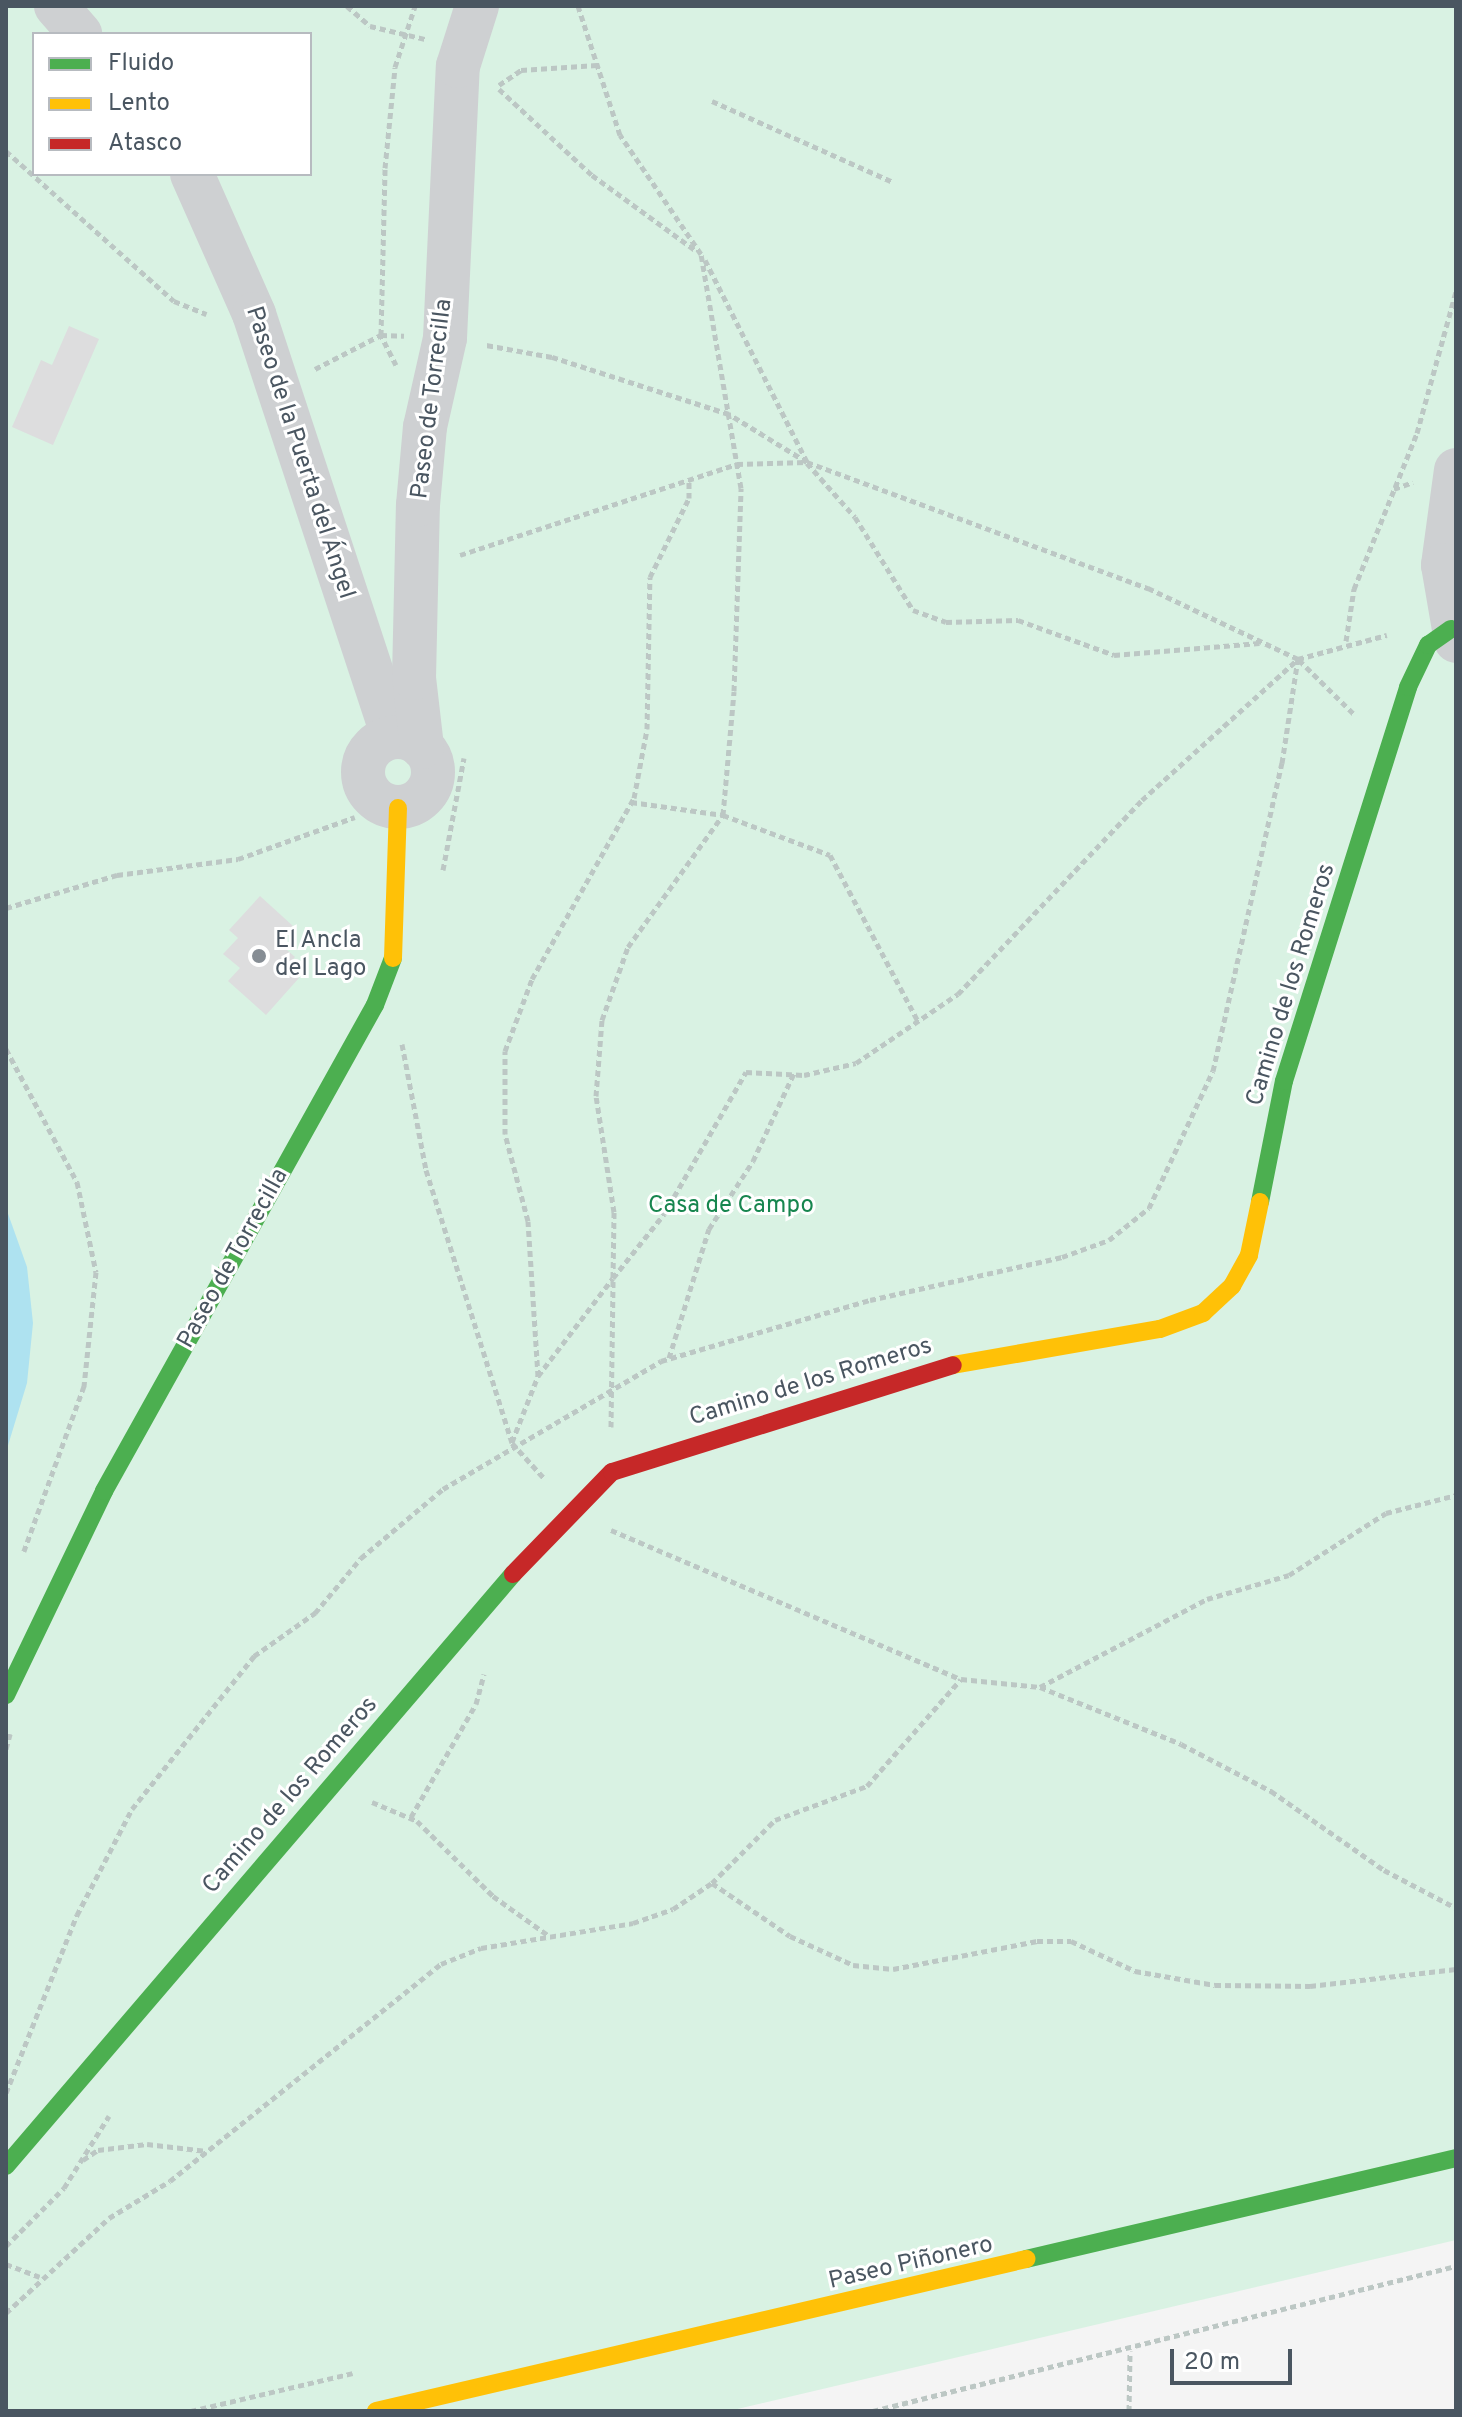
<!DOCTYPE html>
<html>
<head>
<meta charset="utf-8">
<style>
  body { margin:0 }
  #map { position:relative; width:1462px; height:2417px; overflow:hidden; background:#f4f4f4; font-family:Overpass,sans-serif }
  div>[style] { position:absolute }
  .green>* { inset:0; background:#d9f2e3 }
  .water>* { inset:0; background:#aee2f0 }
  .building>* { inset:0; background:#ddddde }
  .path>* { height:5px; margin-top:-2.5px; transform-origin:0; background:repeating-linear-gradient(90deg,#bcc7c4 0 6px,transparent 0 10px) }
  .street>* { height:44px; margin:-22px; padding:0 22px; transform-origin:22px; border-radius:22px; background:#ced0d2 }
  .street>.ring { margin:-22px; padding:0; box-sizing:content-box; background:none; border:44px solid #ced0d2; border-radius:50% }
  .fast>* { height:18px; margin:-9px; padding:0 9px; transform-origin:9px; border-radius:9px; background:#4caf50 }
  .slow>* { height:18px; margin:-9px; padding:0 9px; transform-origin:9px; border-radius:9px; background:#ffc107 }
  .jam>* { height:18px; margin:-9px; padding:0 9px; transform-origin:9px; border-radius:9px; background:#c62828 }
  .dots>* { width:22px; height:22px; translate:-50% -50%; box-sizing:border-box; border:4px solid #fff; border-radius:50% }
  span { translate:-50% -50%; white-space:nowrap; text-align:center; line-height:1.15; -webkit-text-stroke:6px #fff; paint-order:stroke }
  .street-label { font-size:24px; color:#4a5661 }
  .poi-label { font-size:24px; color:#4a5661 }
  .left { translate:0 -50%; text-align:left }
  .park-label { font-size:24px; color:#17864f }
  .frame { position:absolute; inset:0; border:8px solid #4a5661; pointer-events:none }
  .legend { position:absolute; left:32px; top:32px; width:280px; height:144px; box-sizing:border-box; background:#fff; border:2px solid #b7bbc0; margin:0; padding:10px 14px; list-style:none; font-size:24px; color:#4a5661 }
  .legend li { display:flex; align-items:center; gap:16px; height:40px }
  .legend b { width:40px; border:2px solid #b7bbc0 }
  .scale { position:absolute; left:1170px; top:2349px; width:122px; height:36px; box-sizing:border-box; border:4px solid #4a5661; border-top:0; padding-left:10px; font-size:24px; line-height:28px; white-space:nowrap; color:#4a5661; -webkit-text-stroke:6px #fff; paint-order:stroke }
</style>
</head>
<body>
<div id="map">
  <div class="green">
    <div style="clip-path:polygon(evenodd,6px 6px,1456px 6px,1456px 2240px,729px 2411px,6px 2411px,6px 6px,34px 34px,310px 34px,310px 174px,34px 174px,34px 34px)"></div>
  </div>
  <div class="water">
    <div style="clip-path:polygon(6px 1208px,27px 1267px,33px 1323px,27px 1383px,6px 1452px)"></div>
  </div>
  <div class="building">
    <div style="clip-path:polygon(69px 326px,99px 339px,53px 445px,12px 427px,41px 360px,52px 365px)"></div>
    <div style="clip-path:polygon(260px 896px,293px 926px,279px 943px,295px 957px,287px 966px,299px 978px,266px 1015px,228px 981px,240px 968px,223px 954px,238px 938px,229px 930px)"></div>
  </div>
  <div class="path">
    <div style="left:347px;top:6px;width:30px;rotate:41deg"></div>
    <div style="left:370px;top:26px;width:57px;rotate:13.3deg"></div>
    <div style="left:499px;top:85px;width:27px;rotate:-34deg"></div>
    <div style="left:521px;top:70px;width:76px;rotate:-3.8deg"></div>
    <div style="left:499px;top:89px;width:127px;rotate:42.8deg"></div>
    <div style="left:592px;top:175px;width:127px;rotate:36.1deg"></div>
    <div style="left:712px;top:101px;width:198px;rotate:24.1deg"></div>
    <div style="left:6px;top:151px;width:225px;rotate:41.8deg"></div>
    <div style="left:174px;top:301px;width:35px;rotate:22deg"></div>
    <div style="left:705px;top:260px;width:226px;rotate:63.2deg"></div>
    <div style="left:807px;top:462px;width:364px;rotate:20.3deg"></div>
    <div style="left:1148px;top:588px;width:166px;rotate:25.3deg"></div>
    <div style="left:1298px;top:659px;width:92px;rotate:-15.1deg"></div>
    <div style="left:396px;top:365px;width:34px;rotate:-117deg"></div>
    <div style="left:381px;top:335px;width:167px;rotate:-88.6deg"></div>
    <div style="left:385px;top:168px;width:101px;rotate:-84.3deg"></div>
    <div style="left:395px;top:67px;width:64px;rotate:-71.8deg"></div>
    <div style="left:315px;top:369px;width:74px;rotate:-27.3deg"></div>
    <div style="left:381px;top:335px;width:23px;rotate:2deg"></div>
    <div style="left:807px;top:463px;width:72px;rotate:48.4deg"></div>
    <div style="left:855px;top:517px;width:110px;rotate:58.1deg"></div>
    <div style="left:913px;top:610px;width:35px;rotate:20deg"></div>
    <div style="left:946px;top:622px;width:72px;rotate:-1.6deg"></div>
    <div style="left:1018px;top:620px;width:102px;rotate:20deg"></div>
    <div style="left:1114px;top:655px;width:146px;rotate:-4.7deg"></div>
    <div style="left:1394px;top:489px;width:20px;rotate:-20deg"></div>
    <div style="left:460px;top:555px;width:292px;rotate:-18.2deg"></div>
    <div style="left:737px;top:464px;width:70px;rotate:-1.6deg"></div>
    <div style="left:807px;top:462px;width:92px;rotate:-148.4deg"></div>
    <div style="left:729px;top:414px;width:186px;rotate:-162.1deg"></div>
    <div style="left:552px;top:357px;width:67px;rotate:-169.7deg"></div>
    <div style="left:1346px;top:641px;width:53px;rotate:-81.3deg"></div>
    <div style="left:1354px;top:589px;width:168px;rotate:-68deg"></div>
    <div style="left:1417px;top:433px;width:147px;rotate:-74.6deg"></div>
    <div style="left:1299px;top:660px;width:77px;rotate:44.5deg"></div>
    <div style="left:631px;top:802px;width:93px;rotate:8deg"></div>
    <div style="left:723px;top:815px;width:114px;rotate:20.5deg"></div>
    <div style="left:830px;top:855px;width:188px;rotate:62.1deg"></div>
    <div style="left:443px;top:870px;width:114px;rotate:-79.4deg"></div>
    <div style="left:6px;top:908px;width:116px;rotate:-16.6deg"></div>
    <div style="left:117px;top:875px;width:122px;rotate:-7.5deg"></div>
    <div style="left:238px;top:859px;width:124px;rotate:-19.7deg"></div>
    <div style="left:402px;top:1044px;width:128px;rotate:79.2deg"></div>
    <div style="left:426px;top:1170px;width:286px;rotate:72.5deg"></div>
    <div style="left:512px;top:1443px;width:47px;rotate:47.6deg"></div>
    <div style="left:6px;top:1049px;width:151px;rotate:61.9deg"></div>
    <div style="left:77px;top:1182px;width:92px;rotate:78.1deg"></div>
    <div style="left:96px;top:1272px;width:115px;rotate:96deg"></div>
    <div style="left:84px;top:1386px;width:176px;rotate:110deg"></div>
    <div style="left:669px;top:1358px;width:135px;rotate:-72.8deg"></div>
    <div style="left:709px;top:1229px;width:81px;rotate:-57.1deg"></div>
    <div style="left:753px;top:1161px;width:97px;rotate:-65deg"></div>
    <div style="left:538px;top:1376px;width:155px;rotate:-93.7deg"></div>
    <div style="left:528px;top:1221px;width:90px;rotate:-104.8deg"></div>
    <div style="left:505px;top:1134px;width:83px;rotate:-90deg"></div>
    <div style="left:505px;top:1051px;width:77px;rotate:-69.4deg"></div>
    <div style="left:532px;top:979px;width:208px;rotate:-60.6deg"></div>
    <div style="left:634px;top:798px;width:70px;rotate:-79.3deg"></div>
    <div style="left:647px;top:729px;width:152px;rotate:-88.9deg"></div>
    <div style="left:650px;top:577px;width:88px;rotate:-63.7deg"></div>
    <div style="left:689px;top:498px;width:19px;rotate:-90deg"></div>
    <div style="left:611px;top:1427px;width:149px;rotate:-89.2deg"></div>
    <div style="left:613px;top:1278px;width:82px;rotate:-51.4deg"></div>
    <div style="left:664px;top:1214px;width:164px;rotate:-60deg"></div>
    <div style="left:746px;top:1072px;width:58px;rotate:3deg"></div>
    <div style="left:804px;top:1075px;width:53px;rotate:-13deg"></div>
    <div style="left:856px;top:1063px;width:123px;rotate:-34.1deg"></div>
    <div style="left:958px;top:994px;width:267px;rotate:-46.5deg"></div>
    <div style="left:1142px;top:800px;width:209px;rotate:-42.1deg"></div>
    <div style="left:512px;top:1442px;width:71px;rotate:-68.5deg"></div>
    <div style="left:538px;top:1376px;width:123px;rotate:-52.6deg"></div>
    <div style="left:613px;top:1278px;width:66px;rotate:-89.1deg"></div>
    <div style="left:614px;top:1212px;width:117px;rotate:-98.8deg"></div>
    <div style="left:596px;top:1096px;width:76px;rotate:-85.5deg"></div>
    <div style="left:602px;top:1020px;width:77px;rotate:-70.4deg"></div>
    <div style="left:628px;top:947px;width:163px;rotate:-54.3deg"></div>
    <div style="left:723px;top:815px;width:124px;rotate:-84.9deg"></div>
    <div style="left:734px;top:691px;width:203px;rotate:-88deg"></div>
    <div style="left:741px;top:488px;width:237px;rotate:-99.7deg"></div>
    <div style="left:701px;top:254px;width:144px;rotate:-124.2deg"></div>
    <div style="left:620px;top:135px;width:136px;rotate:-108deg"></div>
    <div style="left:611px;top:1530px;width:380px;rotate:23.1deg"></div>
    <div style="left:961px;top:1679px;width:79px;rotate:5.8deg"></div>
    <div style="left:1040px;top:1687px;width:152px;rotate:22deg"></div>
    <div style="left:1181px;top:1744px;width:102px;rotate:27.6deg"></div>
    <div style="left:1271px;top:1791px;width:138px;rotate:35deg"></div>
    <div style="left:1384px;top:1870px;width:81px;rotate:27.8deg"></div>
    <div style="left:1040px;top:1687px;width:189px;rotate:-27.8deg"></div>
    <div style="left:1207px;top:1599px;width:85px;rotate:-16.3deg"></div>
    <div style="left:1289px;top:1575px;width:115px;rotate:-32.6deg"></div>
    <div style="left:1386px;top:1513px;width:72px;rotate:-14.4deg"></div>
    <div style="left:6px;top:1749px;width:16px;rotate:-75deg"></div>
    <div style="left:372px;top:1802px;width:49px;rotate:22.9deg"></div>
    <div style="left:417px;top:1821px;width:107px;rotate:44.6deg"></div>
    <div style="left:493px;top:1896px;width:69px;rotate:35.5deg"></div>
    <div style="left:411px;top:1817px;width:130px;rotate:-60.1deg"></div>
    <div style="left:476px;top:1704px;width:31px;rotate:-75deg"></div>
    <div style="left:712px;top:1883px;width:89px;rotate:-45deg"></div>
    <div style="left:775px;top:1820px;width:98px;rotate:-20.3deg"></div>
    <div style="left:867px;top:1786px;width:142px;rotate:-48.7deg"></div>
    <div style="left:6px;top:2093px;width:192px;rotate:-68.3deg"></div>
    <div style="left:77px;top:1915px;width:119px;rotate:-62.6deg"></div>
    <div style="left:132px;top:1809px;width:196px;rotate:-51.4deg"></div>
    <div style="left:254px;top:1656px;width:75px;rotate:-35.2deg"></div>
    <div style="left:315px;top:1613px;width:72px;rotate:-50.1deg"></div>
    <div style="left:361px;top:1558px;width:107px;rotate:-40.1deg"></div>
    <div style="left:443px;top:1489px;width:253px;rotate:-30.4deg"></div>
    <div style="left:661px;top:1361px;width:218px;rotate:-16.3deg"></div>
    <div style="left:870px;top:1300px;width:197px;rotate:-12.6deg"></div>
    <div style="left:1062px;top:1257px;width:50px;rotate:-19.9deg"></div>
    <div style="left:1109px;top:1240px;width:51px;rotate:-38.7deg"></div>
    <div style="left:1149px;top:1208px;width:151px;rotate:-65deg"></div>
    <div style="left:1213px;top:1071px;width:316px;rotate:-77.4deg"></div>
    <div style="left:1282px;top:763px;width:105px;rotate:-81.3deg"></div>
    <div style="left:83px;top:2160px;width:18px;rotate:-34deg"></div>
    <div style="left:98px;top:2150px;width:49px;rotate:-7deg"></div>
    <div style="left:147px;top:2144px;width:60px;rotate:6.7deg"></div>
    <div style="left:6px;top:2246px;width:82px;rotate:-45deg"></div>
    <div style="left:64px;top:2188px;width:85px;rotate:-58deg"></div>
    <div style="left:6px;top:2264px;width:36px;rotate:21deg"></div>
    <div style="left:6px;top:2313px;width:140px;rotate:-42.7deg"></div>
    <div style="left:109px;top:2218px;width:71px;rotate:-31.2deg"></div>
    <div style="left:170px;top:2181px;width:347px;rotate:-38.7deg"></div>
    <div style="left:441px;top:1964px;width:43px;rotate:-21.8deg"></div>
    <div style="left:481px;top:1948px;width:154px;rotate:-9.3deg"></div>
    <div style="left:633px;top:1923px;width:42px;rotate:-19.3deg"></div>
    <div style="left:673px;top:1909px;width:47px;rotate:-33.7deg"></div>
    <div style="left:712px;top:1883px;width:94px;rotate:34.2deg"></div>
    <div style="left:790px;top:1936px;width:69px;rotate:24.7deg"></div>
    <div style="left:853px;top:1965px;width:40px;rotate:5.7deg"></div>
    <div style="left:893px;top:1969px;width:147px;rotate:-11deg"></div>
    <div style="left:1037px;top:1941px;width:34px"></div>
    <div style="left:1071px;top:1941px;width:71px;rotate:25.1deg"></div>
    <div style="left:1135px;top:1971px;width:81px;rotate:9.9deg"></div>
    <div style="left:1215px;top:1985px;width:95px;rotate:0.6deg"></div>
    <div style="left:1310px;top:1986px;width:147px;rotate:-6.6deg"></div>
    <div style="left:191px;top:2411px;width:166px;rotate:-13.2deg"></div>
    <div style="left:873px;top:2411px;width:601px;rotate:-13.97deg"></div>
    <div style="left:1129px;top:2411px;width:60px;rotate:-89deg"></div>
  </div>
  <div class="street">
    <div style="left:56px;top:6px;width:37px;rotate:49deg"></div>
    <div style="left:192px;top:174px;width:153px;rotate:66.1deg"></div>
    <div style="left:254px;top:314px;width:445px;rotate:71.8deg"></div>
    <div style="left:1456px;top:470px;width:96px;rotate:97.8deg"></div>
    <div style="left:1443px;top:565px;width:77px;rotate:80.3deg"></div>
    <div class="ring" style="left:363px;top:737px;width:26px;height:26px"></div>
    <div style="left:422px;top:747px;width:69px;rotate:-96.6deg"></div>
    <div style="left:414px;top:678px;width:173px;rotate:-88.7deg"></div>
    <div style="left:418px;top:505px;width:78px;rotate:-84.9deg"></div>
    <div style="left:425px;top:427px;width:91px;rotate:-77.3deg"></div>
    <div style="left:445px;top:338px;width:272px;rotate:-87.3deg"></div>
    <div style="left:458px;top:66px;width:63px;rotate:-72.4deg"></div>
  </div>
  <div class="fast">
    <div style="left:1260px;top:1202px;width:123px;rotate:-78.8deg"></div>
    <div style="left:1284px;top:1081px;width:413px;rotate:-72.5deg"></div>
    <div style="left:1408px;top:687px;width:47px;rotate:-64.5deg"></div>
    <div style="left:1428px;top:645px;width:28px;rotate:-35deg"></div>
    <div style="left:6px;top:1695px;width:226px;rotate:-64.3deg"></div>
    <div style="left:104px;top:1491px;width:556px;rotate:-60.86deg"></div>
    <div style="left:375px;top:1005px;width:50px;rotate:-69deg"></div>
    <div style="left:6px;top:2166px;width:779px;rotate:-49.42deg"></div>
    <div style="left:1026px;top:2259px;width:442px;rotate:-13.2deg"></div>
  </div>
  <div class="slow">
    <div style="left:393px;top:958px;width:150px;rotate:-88.1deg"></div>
    <div style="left:953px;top:1365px;width:210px;rotate:-9.9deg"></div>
    <div style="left:1160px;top:1329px;width:46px;rotate:-20.4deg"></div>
    <div style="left:1203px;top:1313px;width:40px;rotate:-43deg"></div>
    <div style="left:1232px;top:1286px;width:35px;rotate:-61deg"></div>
    <div style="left:1249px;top:1255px;width:54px;rotate:-78.3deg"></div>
    <div style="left:376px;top:2411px;width:668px;rotate:-13.16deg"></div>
  </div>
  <div class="jam">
    <div style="left:513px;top:1574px;width:142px;rotate:-45.9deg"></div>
    <div style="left:612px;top:1472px;width:357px;rotate:-17.4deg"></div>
  </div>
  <div class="dots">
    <div style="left:259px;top:956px;background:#868d94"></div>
  </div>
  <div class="street-label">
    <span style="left:433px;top:399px;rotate:-83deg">Paseo de Torrecilla</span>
    <span style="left:299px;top:453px;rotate:72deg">Paseo de la Puerta del Ángel</span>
    <span style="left:1292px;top:985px;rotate:-73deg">Camino de los Romeros</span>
    <span style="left:234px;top:1259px;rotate:-61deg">Paseo de Torrecilla</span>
    <span style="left:811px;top:1383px;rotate:-17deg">Camino de los Romeros</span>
    <span style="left:291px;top:1796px;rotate:-49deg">Camino de los Romeros</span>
    <span style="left:911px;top:2264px;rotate:-13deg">Paseo Piñonero</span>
  </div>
  <div class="poi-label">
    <span class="left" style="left:275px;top:956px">El Ancla<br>del Lago</span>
  </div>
  <div class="park-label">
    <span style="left:731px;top:1207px">Casa de Campo</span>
  </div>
  <div class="frame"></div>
  <ul class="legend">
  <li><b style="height:10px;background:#4caf50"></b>Fluido</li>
  <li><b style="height:10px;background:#ffc107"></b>Lento</li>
  <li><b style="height:10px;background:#c62828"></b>Atasco</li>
  </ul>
  <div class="scale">20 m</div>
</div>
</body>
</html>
